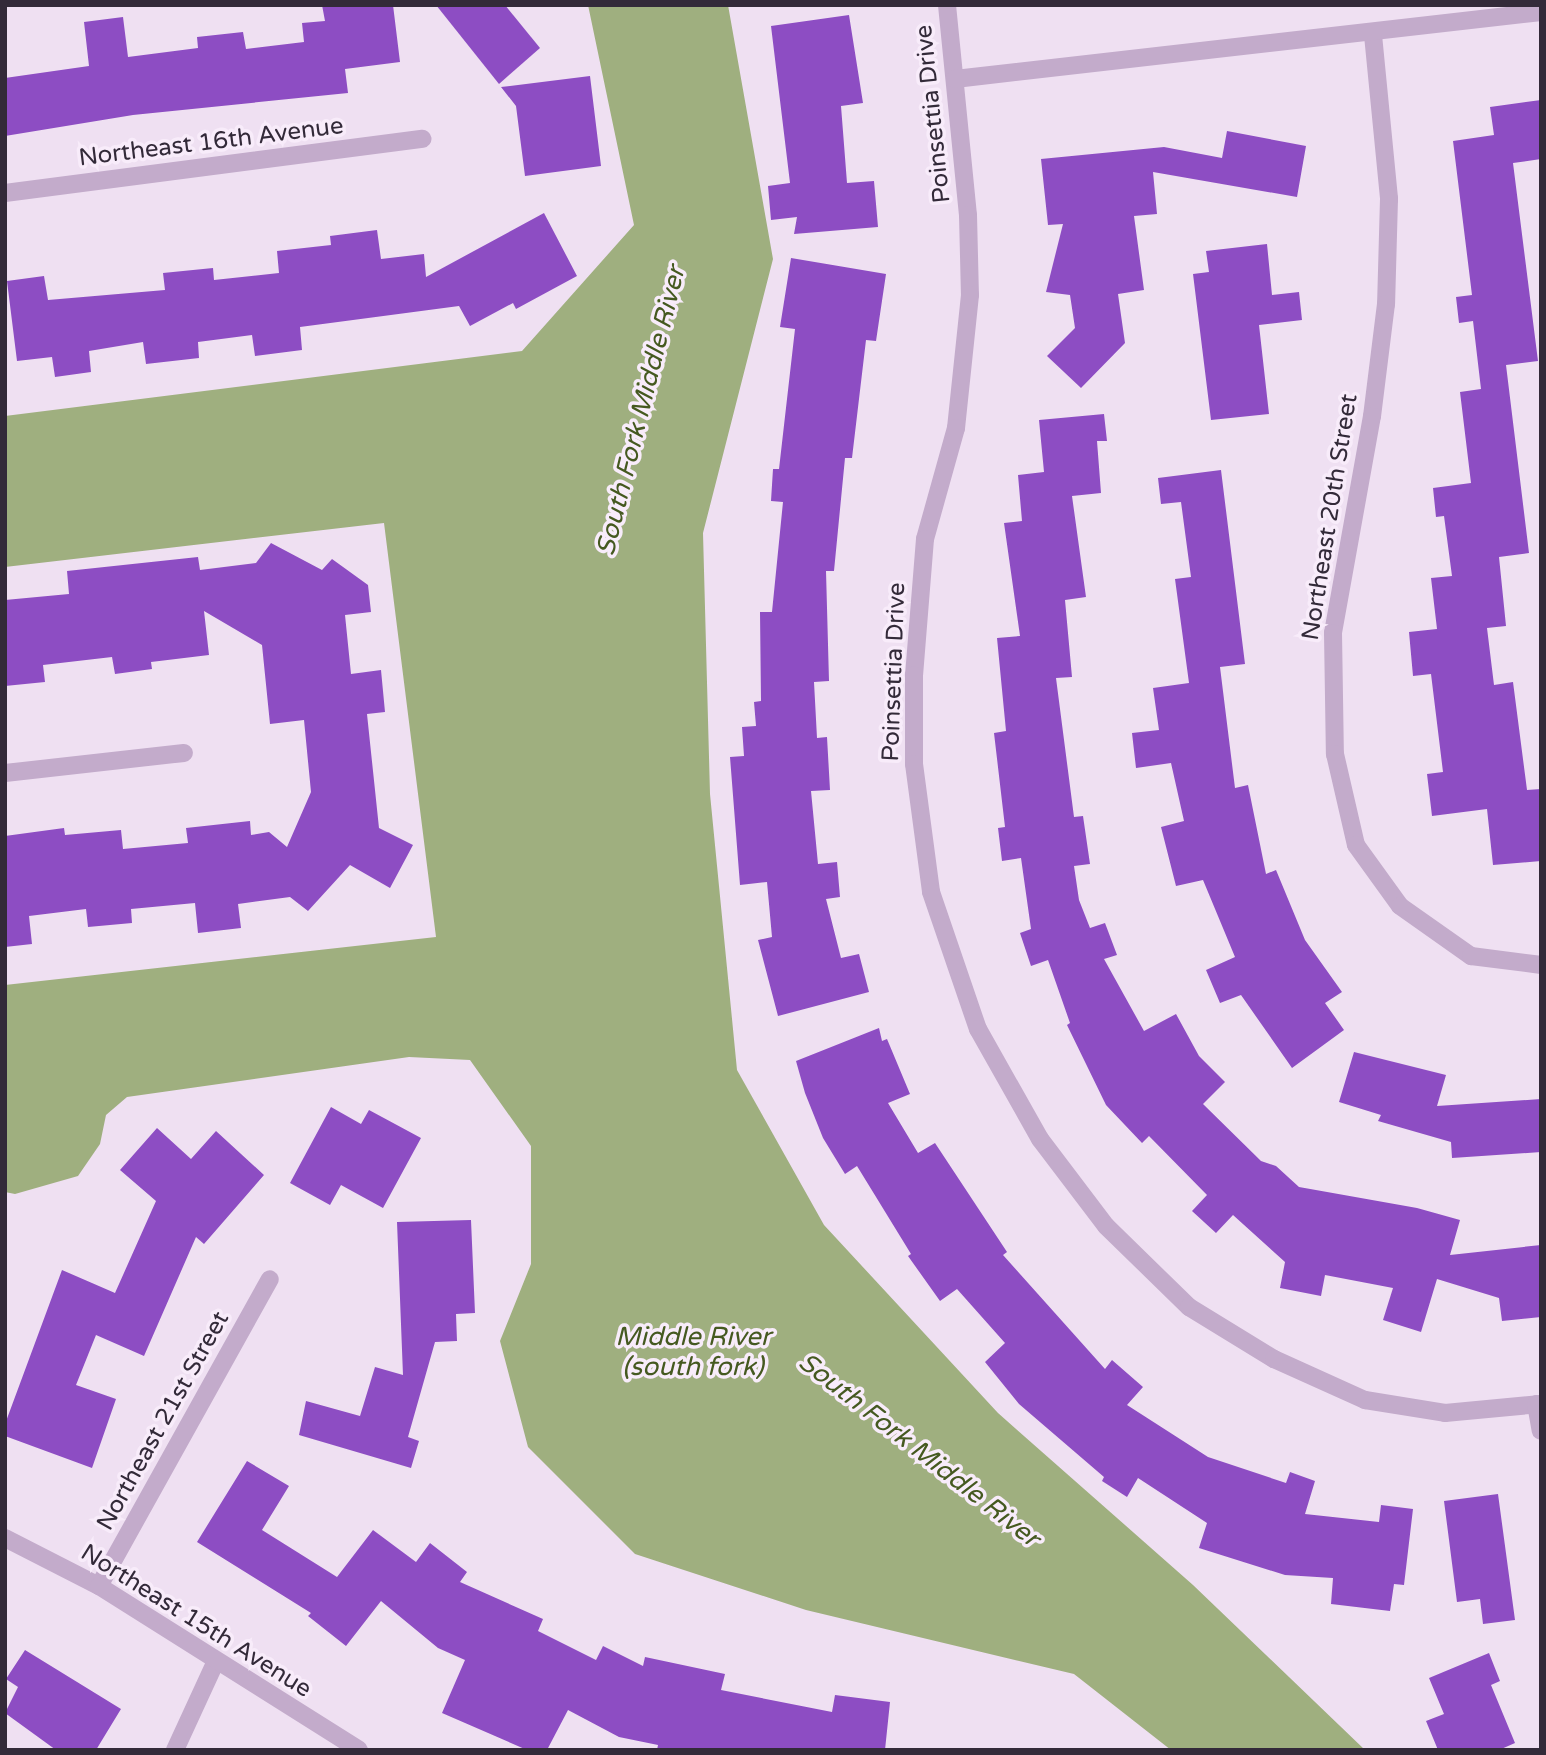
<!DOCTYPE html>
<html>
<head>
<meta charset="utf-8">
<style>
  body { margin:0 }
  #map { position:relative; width:1546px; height:1755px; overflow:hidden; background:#efe0f2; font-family:"Varela Round",sans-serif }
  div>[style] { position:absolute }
  .water>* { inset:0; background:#9faf7f }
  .building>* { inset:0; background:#8d4dc3 }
  .minor>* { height:18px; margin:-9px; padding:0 9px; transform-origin:9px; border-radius:9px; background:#c3abcb }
  .tertiary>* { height:18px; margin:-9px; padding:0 9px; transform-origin:9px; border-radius:9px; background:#c3abcb }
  span { translate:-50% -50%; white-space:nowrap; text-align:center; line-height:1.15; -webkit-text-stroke:7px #f8ecfa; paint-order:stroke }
  .street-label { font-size:24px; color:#332a39 }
  .water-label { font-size:26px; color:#455920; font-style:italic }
  .frame { position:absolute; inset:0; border:7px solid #332a39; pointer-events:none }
</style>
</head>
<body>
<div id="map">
  <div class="water">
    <div style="clip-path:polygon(588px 5px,728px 5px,773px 259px,703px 533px,710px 794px,737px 1070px,824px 1225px,998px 1413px,1193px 1585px,1365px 1750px,1171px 1750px,1074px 1674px,806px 1610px,635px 1554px,528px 1447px,500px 1341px,531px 1264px,531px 1146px,470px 1060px,409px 1057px,127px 1097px,106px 1115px,100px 1144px,78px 1176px,15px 1194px,5px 1192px,5px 985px,436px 937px,384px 523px,5px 567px,5px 416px,522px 351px,634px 225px)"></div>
  </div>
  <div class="building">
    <div style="clip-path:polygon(322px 5px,393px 5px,400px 62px,345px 69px,348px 93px,133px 115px,5px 136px,5px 78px,89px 66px,84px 22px,123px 17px,128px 57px,198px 48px,197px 37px,243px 32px,246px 49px,304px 42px,302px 23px,325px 21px)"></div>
    <div style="clip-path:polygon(436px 5px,505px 5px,540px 48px,499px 84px)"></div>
    <div style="clip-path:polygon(849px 15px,863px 103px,841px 106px,847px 183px,874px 181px,878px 227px,794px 234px,797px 217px,771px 220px,768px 186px,790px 183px,771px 26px)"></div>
    <div style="clip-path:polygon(590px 76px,601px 166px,525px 176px,516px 106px,501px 87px)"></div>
    <div style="clip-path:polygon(1541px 100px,1541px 159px,1513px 163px,1538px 361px,1506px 365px,1529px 553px,1499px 557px,1506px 626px,1487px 628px,1494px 685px,1513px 682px,1527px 790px,1541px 789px,1541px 861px,1493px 865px,1487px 809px,1432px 816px,1427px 774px,1443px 772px,1431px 674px,1413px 676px,1409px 632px,1437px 629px,1431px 578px,1452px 576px,1444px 516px,1436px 517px,1433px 488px,1471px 483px,1460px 392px,1481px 389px,1473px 321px,1459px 323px,1456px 297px,1472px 295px,1453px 141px,1494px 135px,1490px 107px)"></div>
    <div style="clip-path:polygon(1227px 131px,1306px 146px,1297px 197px,1153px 172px,1157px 214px,1134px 216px,1144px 290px,1118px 294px,1125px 343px,1081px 388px,1047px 356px,1075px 328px,1070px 295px,1046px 292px,1063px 224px,1048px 225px,1041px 159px,1164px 147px,1222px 158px)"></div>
    <div style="clip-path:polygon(544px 213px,577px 276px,516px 309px,513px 303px,470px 326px,459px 306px,300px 327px,302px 350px,255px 356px,252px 335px,198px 342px,199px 358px,146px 364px,143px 342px,89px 351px,91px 372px,55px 377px,52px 357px,17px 361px,7px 281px,44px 276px,48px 300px,165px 290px,163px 273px,213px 268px,214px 280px,279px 273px,277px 251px,331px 245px,330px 236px,377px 230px,381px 259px,424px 254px,426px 277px)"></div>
    <div style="clip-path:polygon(1267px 244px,1272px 295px,1299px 292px,1302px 320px,1259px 325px,1269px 414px,1211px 420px,1193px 274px,1209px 272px,1206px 251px)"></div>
    <div style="clip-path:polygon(791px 258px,886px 274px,876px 341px,866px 340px,852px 458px,845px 458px,834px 571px,826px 571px,829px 681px,814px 682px,817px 738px,827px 737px,830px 790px,811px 791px,818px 864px,837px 862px,840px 897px,826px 899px,841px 958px,859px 954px,869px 992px,778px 1016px,758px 940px,772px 937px,767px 882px,740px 885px,730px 757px,744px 756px,742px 727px,756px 726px,754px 702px,761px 701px,760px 612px,772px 612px,783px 502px,771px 501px,773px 469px,779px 469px,795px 329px,780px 327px)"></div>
    <div style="clip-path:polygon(1104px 414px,1107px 441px,1097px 441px,1101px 493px,1072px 496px,1086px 597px,1065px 600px,1072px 677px,1056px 678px,1074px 817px,1083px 816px,1090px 864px,1074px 866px,1079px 900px,1090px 928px,1105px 923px,1117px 955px,1104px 959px,1144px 1031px,1176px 1014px,1199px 1056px,1225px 1082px,1203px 1104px,1261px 1161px,1276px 1166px,1299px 1187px,1417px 1208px,1460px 1220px,1450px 1255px,1541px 1245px,1541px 1317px,1502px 1321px,1499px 1298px,1437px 1279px,1421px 1332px,1383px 1320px,1393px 1288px,1325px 1275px,1321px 1296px,1280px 1288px,1285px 1262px,1233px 1215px,1216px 1233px,1192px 1211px,1207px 1195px,1149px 1136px,1142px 1143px,1106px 1105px,1067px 1025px,1070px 1023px,1048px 960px,1031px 966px,1020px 933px,1031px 929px,1021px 858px,1002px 861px,998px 828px,1005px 827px,994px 733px,1006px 731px,997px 638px,1020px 636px,1004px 523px,1022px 521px,1018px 475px,1044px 472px,1039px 420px)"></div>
    <div style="clip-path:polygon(1221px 470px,1245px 664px,1220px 667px,1235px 788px,1248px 785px,1266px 874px,1276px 870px,1305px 940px,1342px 992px,1325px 1003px,1344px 1030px,1292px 1068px,1241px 995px,1220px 1003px,1206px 970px,1235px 957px,1203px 880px,1176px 886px,1161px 827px,1184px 821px,1171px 763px,1136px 768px,1132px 733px,1159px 730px,1153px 688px,1189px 683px,1175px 579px,1191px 577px,1181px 502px,1161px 504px,1158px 478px)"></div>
    <div style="clip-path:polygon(271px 543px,322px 570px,332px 559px,368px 585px,371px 612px,345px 615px,351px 674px,381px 670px,385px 712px,367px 714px,379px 828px,413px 845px,390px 888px,350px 865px,308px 911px,290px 897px,238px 904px,241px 928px,198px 933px,195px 903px,131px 909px,132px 923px,88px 927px,86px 909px,29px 916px,32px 944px,5px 947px,5px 836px,64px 828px,65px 835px,121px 830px,123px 849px,188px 843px,186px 828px,250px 821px,251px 835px,269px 832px,287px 847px,311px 792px,304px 720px,270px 724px,262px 645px,204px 611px,209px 655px,151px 662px,152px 669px,115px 674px,112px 657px,43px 665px,45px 682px,5px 686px,5px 600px,69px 594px,67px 571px,198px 557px,200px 570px,256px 563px)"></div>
    <div style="clip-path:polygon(879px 1028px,882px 1041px,887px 1039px,910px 1094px,888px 1103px,918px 1153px,935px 1143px,1007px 1252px,1003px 1255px,1105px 1369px,1112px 1360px,1143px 1387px,1127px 1405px,1208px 1457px,1286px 1483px,1290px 1472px,1315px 1481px,1305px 1514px,1379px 1522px,1381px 1505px,1413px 1509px,1404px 1585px,1394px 1584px,1390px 1611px,1331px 1604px,1333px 1578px,1285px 1575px,1199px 1548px,1207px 1523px,1138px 1478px,1127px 1497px,1102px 1481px,1104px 1477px,1019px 1404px,985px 1362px,1005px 1343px,957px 1289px,940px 1301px,908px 1256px,911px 1254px,857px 1166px,845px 1174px,823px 1138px,805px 1093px,796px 1061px)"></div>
    <div style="clip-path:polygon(1354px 1052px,1446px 1075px,1437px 1106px,1541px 1099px,1541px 1152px,1452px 1158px,1451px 1142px,1378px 1121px,1381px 1115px,1339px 1102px)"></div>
    <div style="clip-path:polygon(331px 1107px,361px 1124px,369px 1110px,421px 1138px,383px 1208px,341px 1185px,330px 1205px,290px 1183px)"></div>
    <div style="clip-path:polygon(157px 1128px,191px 1159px,216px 1131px,264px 1175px,204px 1244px,196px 1237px,144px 1356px,96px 1335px,76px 1385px,116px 1399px,92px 1468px,5px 1436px,5px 1424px,62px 1270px,115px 1293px,156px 1201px,120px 1170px)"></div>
    <div style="clip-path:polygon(471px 1220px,475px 1313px,456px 1314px,457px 1341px,435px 1342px,408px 1437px,419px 1441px,411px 1468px,299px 1435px,306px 1401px,360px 1416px,375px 1367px,403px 1375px,397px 1222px)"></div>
    <div style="clip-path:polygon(247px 1461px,289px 1486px,262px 1530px,337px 1577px,373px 1530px,416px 1562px,430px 1543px,467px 1572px,460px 1582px,543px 1619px,538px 1631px,596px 1660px,603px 1646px,643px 1666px,645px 1657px,725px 1674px,721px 1690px,832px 1712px,835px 1695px,890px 1702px,885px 1750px,657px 1750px,658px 1745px,619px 1737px,568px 1710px,547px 1750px,527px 1750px,442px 1713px,465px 1660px,438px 1648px,381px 1601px,346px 1646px,308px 1616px,311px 1613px,197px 1542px)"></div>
    <div style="clip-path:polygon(1498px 1494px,1515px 1620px,1483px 1624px,1480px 1599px,1457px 1602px,1444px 1501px)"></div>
    <div style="clip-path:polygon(25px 1650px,121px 1709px,96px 1750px,56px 1750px,5px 1713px,18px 1687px,6px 1679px)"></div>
    <div style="clip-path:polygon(1489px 1653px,1500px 1681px,1491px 1685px,1515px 1743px,1499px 1750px,1438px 1750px,1426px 1721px,1444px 1714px,1429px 1678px)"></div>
  </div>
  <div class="minor">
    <div style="left:947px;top:5px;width:211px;rotate:84.3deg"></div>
    <div style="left:968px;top:215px;width:80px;rotate:88.6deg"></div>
    <div style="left:970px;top:295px;width:134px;rotate:96deg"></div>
    <div style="left:956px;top:428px;width:115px;rotate:105.6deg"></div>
    <div style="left:925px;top:539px;width:136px;rotate:94.6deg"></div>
    <div style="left:914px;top:675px;width:89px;rotate:90deg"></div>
    <div style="left:914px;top:764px;width:129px;rotate:82.4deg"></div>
    <div style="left:931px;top:892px;width:145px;rotate:71.1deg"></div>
    <div style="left:978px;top:1029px;width:126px;rotate:60.6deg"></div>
    <div style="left:1040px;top:1139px;width:109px;rotate:52.8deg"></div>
    <div style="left:1106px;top:1226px;width:116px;rotate:44.3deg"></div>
    <div style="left:1189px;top:1307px;width:100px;rotate:31.5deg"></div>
    <div style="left:1274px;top:1359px;width:100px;rotate:24.3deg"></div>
    <div style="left:1365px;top:1400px;width:81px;rotate:9.2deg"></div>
    <div style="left:1445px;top:1413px;width:96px;rotate:-5.4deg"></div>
    <div style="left:1373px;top:35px;width:165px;rotate:84.4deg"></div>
    <div style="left:1389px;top:199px;width:105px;rotate:91.6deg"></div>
    <div style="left:1386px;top:304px;width:113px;rotate:97.1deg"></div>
    <div style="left:1372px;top:416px;width:220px;rotate:100.2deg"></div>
    <div style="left:1333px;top:633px;width:121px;rotate:89.1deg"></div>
    <div style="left:1335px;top:754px;width:93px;rotate:77deg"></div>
    <div style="left:1356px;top:845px;width:75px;rotate:54.2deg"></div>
    <div style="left:1400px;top:906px;width:87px;rotate:35.2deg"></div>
    <div style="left:1471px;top:956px;width:71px;rotate:7.3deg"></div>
    <div style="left:955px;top:79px;width:590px;rotate:-6.52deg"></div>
    <div style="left:5px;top:193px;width:421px;rotate:-7.4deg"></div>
    <div style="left:5px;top:773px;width:180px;rotate:-6.4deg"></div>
    <div style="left:1536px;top:1404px;width:27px;rotate:80deg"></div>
    <div style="left:99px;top:1586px;width:351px;rotate:-60.9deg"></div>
    <div style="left:175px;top:1750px;width:98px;rotate:-65.3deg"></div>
  </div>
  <div class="tertiary">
    <div style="left:5px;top:1538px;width:106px;rotate:27.1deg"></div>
    <div style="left:99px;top:1586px;width:307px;rotate:32.2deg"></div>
  </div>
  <div class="street-label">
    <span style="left:933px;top:114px;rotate:-96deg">Poinsettia Drive</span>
    <span style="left:211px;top:142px;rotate:-7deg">Northeast 16th Avenue</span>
    <span style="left:1330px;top:517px;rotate:-81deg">Northeast 20th Street</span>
    <span style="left:894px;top:672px;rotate:-88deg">Poinsettia Drive</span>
    <span style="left:163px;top:1421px;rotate:-61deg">Northeast 21st Street</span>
    <span style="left:196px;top:1621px;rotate:32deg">Northeast 15th Avenue</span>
  </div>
  <div class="water-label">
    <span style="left:641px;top:411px;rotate:-76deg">South Fork Middle River</span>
    <span style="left:693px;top:1352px">Middle River<br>(south fork)</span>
    <span style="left:919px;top:1450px;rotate:38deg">South Fork Middle River</span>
  </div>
  <div class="frame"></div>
</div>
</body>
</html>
